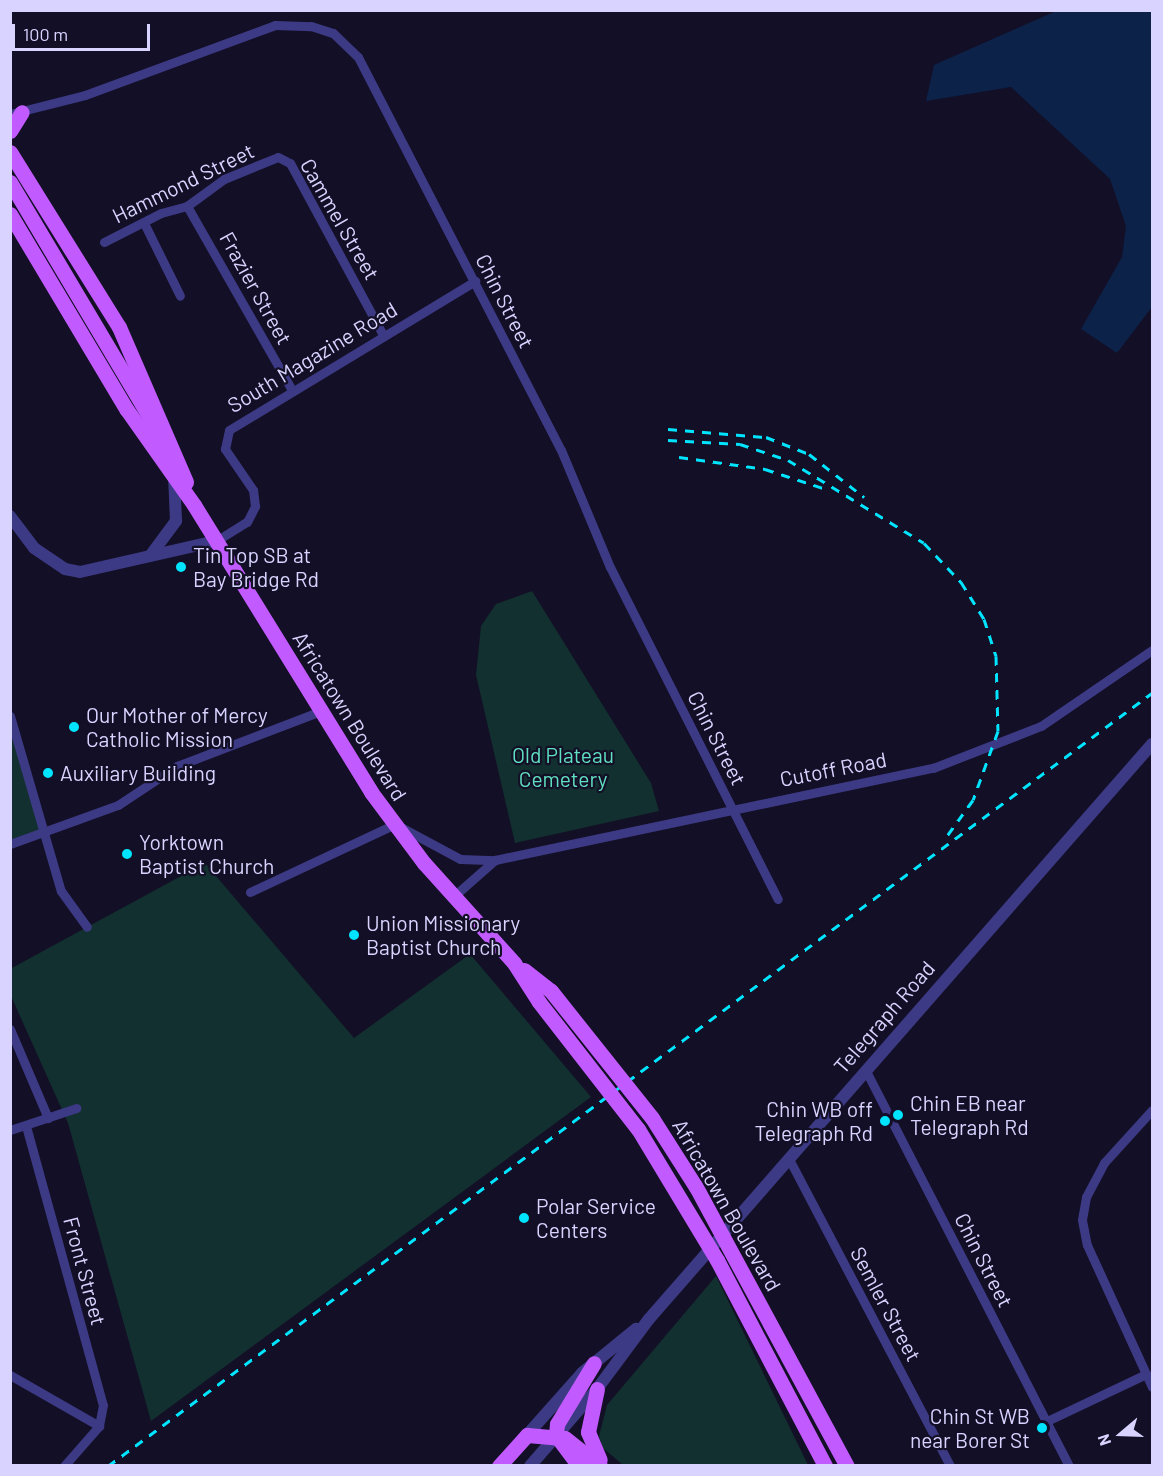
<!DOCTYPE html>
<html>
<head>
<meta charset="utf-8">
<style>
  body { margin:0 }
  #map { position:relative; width:1163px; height:1476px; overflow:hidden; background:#130f26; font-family:Barlow,sans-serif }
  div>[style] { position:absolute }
  .green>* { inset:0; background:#12302f }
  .water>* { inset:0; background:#0c2248 }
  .minor>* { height:9px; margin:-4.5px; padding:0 4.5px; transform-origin:4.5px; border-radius:4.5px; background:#3d3a85 }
  .tertiary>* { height:12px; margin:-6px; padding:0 6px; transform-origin:6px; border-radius:6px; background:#3d3a85 }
  .primary>* { height:15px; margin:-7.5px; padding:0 7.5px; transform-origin:7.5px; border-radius:7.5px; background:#c25bff }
  .rail>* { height:3px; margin-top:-1.5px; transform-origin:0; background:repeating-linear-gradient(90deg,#00e5ff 0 9px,transparent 0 17px) }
  .primary-bridge>* { height:15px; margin:-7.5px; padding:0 7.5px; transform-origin:7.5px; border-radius:7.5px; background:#c25bff }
  .dots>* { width:16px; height:16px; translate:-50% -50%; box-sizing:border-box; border:3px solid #130f26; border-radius:50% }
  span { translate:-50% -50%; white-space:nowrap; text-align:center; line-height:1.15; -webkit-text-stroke:4.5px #130f26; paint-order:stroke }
  .street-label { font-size:21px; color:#d9d4ff }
  .poi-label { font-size:21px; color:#d9d4ff }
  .left { translate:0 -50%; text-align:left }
  .right { translate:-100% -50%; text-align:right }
  .park-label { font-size:21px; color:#5fe0c0 }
  .frame { position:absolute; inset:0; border:12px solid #d9d4ff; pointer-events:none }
  .north { position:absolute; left:1091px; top:1404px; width:60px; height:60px; -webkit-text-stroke:4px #130f26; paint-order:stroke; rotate:251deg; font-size:16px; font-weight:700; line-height:24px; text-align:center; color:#d9d4ff }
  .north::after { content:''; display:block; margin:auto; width:21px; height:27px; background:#d9d4ff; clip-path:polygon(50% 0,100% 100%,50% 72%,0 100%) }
  .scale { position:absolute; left:12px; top:24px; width:138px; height:27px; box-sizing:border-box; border:3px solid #d9d4ff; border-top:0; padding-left:8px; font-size:18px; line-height:21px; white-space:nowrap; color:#d9d4ff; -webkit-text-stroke:4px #130f26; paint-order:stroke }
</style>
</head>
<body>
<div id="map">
  <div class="green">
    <div style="clip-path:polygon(532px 591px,651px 783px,659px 811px,515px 843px,476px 675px,481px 626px,496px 604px)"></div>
    <div style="clip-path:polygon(10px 716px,43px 831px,10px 844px)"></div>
    <div style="clip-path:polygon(205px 863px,354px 1038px,470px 954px,591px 1097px,151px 1421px,68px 1123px,11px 996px,10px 969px)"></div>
    <div style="clip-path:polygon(716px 1276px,808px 1465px,623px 1465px,603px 1448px,599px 1436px,607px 1405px)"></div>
  </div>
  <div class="water">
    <div style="clip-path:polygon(1056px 11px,1152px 11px,1152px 307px,1117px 353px,1081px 329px,1122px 257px,1126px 226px,1110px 179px,1011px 87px,926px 101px,934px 65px)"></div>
  </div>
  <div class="minor">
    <div style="left:10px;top:114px;width:77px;rotate:-14.2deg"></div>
    <div style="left:85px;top:95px;width:202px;rotate:-20.2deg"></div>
    <div style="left:275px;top:25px;width:36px;rotate:2deg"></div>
    <div style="left:311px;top:26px;width:23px;rotate:18deg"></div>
    <div style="left:333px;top:33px;width:35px;rotate:44deg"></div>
    <div style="left:358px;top:57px;width:442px;rotate:62.7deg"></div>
    <div style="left:561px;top:450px;width:127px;rotate:67.3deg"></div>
    <div style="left:610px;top:567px;width:372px;rotate:63.2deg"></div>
    <div style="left:187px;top:206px;width:210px;rotate:60.3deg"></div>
    <div style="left:144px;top:223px;width:81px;rotate:63.7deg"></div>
    <div style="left:104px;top:242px;width:64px;rotate:-27deg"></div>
    <div style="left:161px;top:213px;width:27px;rotate:-15deg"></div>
    <div style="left:187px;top:206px;width:46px;rotate:-36.1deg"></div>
    <div style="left:224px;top:179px;width:58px;rotate:-22.2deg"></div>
    <div style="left:278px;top:157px;width:13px;rotate:27deg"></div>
    <div style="left:290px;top:163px;width:196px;rotate:61.6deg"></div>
    <div style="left:216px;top:541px;width:36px;rotate:-32deg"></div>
    <div style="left:247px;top:522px;width:18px;rotate:-63deg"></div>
    <div style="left:255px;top:506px;width:16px;rotate:-97deg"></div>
    <div style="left:253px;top:490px;width:50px;rotate:-124.3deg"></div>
    <div style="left:225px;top:449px;width:19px;rotate:-78deg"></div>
    <div style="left:229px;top:430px;width:288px;rotate:-31.2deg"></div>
    <div style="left:10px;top:716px;width:182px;rotate:73.8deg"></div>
    <div style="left:61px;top:891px;width:44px;rotate:54.2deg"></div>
    <div style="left:10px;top:844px;width:115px;rotate:-19.9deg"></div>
    <div style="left:118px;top:805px;width:71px;rotate:-33.5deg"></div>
    <div style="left:177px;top:766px;width:154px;rotate:-20.9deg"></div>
    <div style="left:250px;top:892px;width:160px;rotate:-25.1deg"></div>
    <div style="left:395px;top:824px;width:74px;rotate:28.3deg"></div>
    <div style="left:460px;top:859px;width:35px;rotate:2deg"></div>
    <div style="left:495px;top:860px;width:448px;rotate:-11.9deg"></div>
    <div style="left:933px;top:768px;width:116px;rotate:-21.3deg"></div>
    <div style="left:1041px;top:726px;width:135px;rotate:-34.4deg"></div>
    <div style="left:454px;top:896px;width:55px;rotate:-41.3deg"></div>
    <div style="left:10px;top:1029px;width:97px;rotate:66.9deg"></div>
    <div style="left:866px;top:1071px;width:444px;rotate:62.8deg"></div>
    <div style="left:1152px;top:1110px;width:72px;rotate:132.2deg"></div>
    <div style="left:1104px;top:1163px;width:38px;rotate:118deg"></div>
    <div style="left:1086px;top:1197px;width:23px;rotate:100deg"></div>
    <div style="left:1082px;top:1220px;width:25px;rotate:79deg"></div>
    <div style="left:1087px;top:1245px;width:156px;rotate:65.4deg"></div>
    <div style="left:26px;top:1126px;width:289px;rotate:74.6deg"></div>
    <div style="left:103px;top:1405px;width:21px;rotate:101deg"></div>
    <div style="left:99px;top:1426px;width:53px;rotate:131.2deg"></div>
    <div style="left:10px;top:1130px;width:70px;rotate:-18.4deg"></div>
    <div style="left:789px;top:1159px;width:347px;rotate:62.3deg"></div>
    <div style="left:10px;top:1375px;width:103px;rotate:29.8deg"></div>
    <div style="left:1047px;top:1421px;width:110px;rotate:-25.4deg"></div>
  </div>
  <div class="tertiary">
    <div style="left:10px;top:516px;width:40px;rotate:53deg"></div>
    <div style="left:34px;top:548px;width:37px;rotate:34deg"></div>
    <div style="left:65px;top:569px;width:15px;rotate:11deg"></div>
    <div style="left:80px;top:572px;width:139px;rotate:-12.8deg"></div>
    <div style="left:150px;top:556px;width:44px;rotate:-53.4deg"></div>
    <div style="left:176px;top:521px;width:46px;rotate:-92.5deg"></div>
    <div style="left:527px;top:1435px;width:83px;rotate:-48.4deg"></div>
    <div style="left:582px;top:1373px;width:70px;rotate:-39.2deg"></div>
    <div style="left:530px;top:1466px;width:102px;rotate:-49deg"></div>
    <div style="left:597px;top:1389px;width:87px;rotate:-53.4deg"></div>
    <div style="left:649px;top:1319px;width:764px;rotate:-48.82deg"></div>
  </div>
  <div class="primary">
    <div style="left:10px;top:131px;width:22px;rotate:-58deg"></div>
    <div style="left:10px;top:152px;width:206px;rotate:58.1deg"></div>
    <div style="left:119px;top:327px;width:169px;rotate:66.6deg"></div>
    <div style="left:10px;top:182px;width:276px;rotate:59.3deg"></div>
    <div style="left:151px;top:419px;width:36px;rotate:67deg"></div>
    <div style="left:10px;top:214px;width:228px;rotate:59.2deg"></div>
    <div style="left:127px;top:410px;width:116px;rotate:54.8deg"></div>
    <div style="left:194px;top:505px;width:337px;rotate:58.3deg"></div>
    <div style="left:371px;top:792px;width:89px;rotate:53.3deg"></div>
    <div style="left:424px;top:863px;width:135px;rotate:48deg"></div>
    <div style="left:514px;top:963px;width:46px;rotate:57.3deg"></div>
    <div style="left:524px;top:970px;width:34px;rotate:38deg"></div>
    <div style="left:597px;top:1389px;width:44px;rotate:101.8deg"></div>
    <div style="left:588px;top:1432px;width:30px;rotate:67deg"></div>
    <div style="left:499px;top:1466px;width:42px;rotate:-47.9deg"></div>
    <div style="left:527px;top:1435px;width:38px;rotate:5deg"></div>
    <div style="left:565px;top:1438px;width:45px;rotate:38.7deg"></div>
    <div style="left:579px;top:1466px;width:39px;rotate:-127deg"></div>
    <div style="left:556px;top:1435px;width:11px;rotate:-85deg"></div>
    <div style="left:557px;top:1424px;width:71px;rotate:-58.8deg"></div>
  </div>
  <div class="rail">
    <div style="left:668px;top:429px;width:98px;rotate:4.7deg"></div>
    <div style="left:766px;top:437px;width:46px;rotate:21.6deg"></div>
    <div style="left:809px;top:454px;width:70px;rotate:38deg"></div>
    <div style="left:668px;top:440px;width:72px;rotate:3.2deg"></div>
    <div style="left:740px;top:444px;width:51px;rotate:18.4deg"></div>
    <div style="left:788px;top:460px;width:159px;rotate:31.4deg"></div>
    <div style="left:924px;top:543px;width:54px;rotate:46.5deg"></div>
    <div style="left:961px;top:582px;width:44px;rotate:58.1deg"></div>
    <div style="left:984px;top:619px;width:39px;rotate:72deg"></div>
    <div style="left:996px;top:656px;width:75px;rotate:88.5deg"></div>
    <div style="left:998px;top:731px;width:73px;rotate:109.9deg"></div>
    <div style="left:973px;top:800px;width:49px;rotate:125.9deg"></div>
    <div style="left:679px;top:457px;width:87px;rotate:7.9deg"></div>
    <div style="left:765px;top:469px;width:67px;rotate:18.2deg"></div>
    <div style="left:108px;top:1466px;width:1299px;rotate:-36.52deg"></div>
  </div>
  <div class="primary-bridge">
    <div style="left:551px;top:991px;width:162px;rotate:51.5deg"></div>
    <div style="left:652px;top:1118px;width:82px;rotate:57.5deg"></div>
    <div style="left:696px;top:1187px;width:317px;rotate:61.6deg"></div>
    <div style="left:539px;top:1002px;width:161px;rotate:52.1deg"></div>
    <div style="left:638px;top:1129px;width:153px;rotate:58.9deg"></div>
    <div style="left:717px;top:1260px;width:233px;rotate:62.3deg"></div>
  </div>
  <div class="dots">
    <div style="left:181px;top:567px;background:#00e5ff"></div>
    <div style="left:74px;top:727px;background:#00e5ff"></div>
    <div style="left:48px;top:773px;background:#00e5ff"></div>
    <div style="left:127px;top:854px;background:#00e5ff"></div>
    <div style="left:354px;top:935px;background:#00e5ff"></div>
    <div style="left:898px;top:1115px;background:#00e5ff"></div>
    <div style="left:885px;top:1121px;background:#00e5ff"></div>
    <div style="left:524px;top:1218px;background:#00e5ff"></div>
    <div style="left:1042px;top:1428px;background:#00e5ff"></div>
  </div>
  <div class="street-label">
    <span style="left:183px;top:183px;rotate:-26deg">Hammond Street</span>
    <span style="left:340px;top:219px;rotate:60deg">Cammel Street</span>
    <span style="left:256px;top:288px;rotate:61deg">Frazier Street</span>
    <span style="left:505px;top:301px;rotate:63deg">Chin Street</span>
    <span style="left:312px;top:357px;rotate:-31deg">South Magazine Road</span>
    <span style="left:350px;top:716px;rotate:58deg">Africatown Boulevard</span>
    <span style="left:717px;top:738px;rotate:63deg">Chin Street</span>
    <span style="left:833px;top:769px;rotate:-11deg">Cutoff Road</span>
    <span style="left:884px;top:1017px;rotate:-49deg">Telegraph Road</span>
    <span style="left:727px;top:1205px;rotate:60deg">Africatown Boulevard</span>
    <span style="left:984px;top:1260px;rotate:63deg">Chin Street</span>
    <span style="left:85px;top:1271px;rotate:75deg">Front Street</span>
    <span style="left:886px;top:1304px;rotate:62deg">Semler Street</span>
  </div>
  <div class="poi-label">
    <span class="left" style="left:193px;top:567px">Tin Top SB at<br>Bay Bridge Rd</span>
    <span class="left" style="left:86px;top:727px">Our Mother of Mercy<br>Catholic Mission</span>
    <span class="left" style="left:60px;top:773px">Auxiliary Building</span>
    <span class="left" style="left:139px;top:854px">Yorktown<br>Baptist Church</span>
    <span class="left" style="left:366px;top:935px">Union Missionary<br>Baptist Church</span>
    <span class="left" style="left:910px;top:1115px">Chin EB near<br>Telegraph Rd</span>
    <span class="right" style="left:873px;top:1121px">Chin WB off<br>Telegraph Rd</span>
    <span class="left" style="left:536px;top:1218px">Polar Service<br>Centers</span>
    <span class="right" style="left:1030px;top:1428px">Chin St WB<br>near Borer St</span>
  </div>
  <div class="park-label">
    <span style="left:563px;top:767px">Old Plateau<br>Cemetery</span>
  </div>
  <div class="frame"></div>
  <div class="north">N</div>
  <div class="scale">100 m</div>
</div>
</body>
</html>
